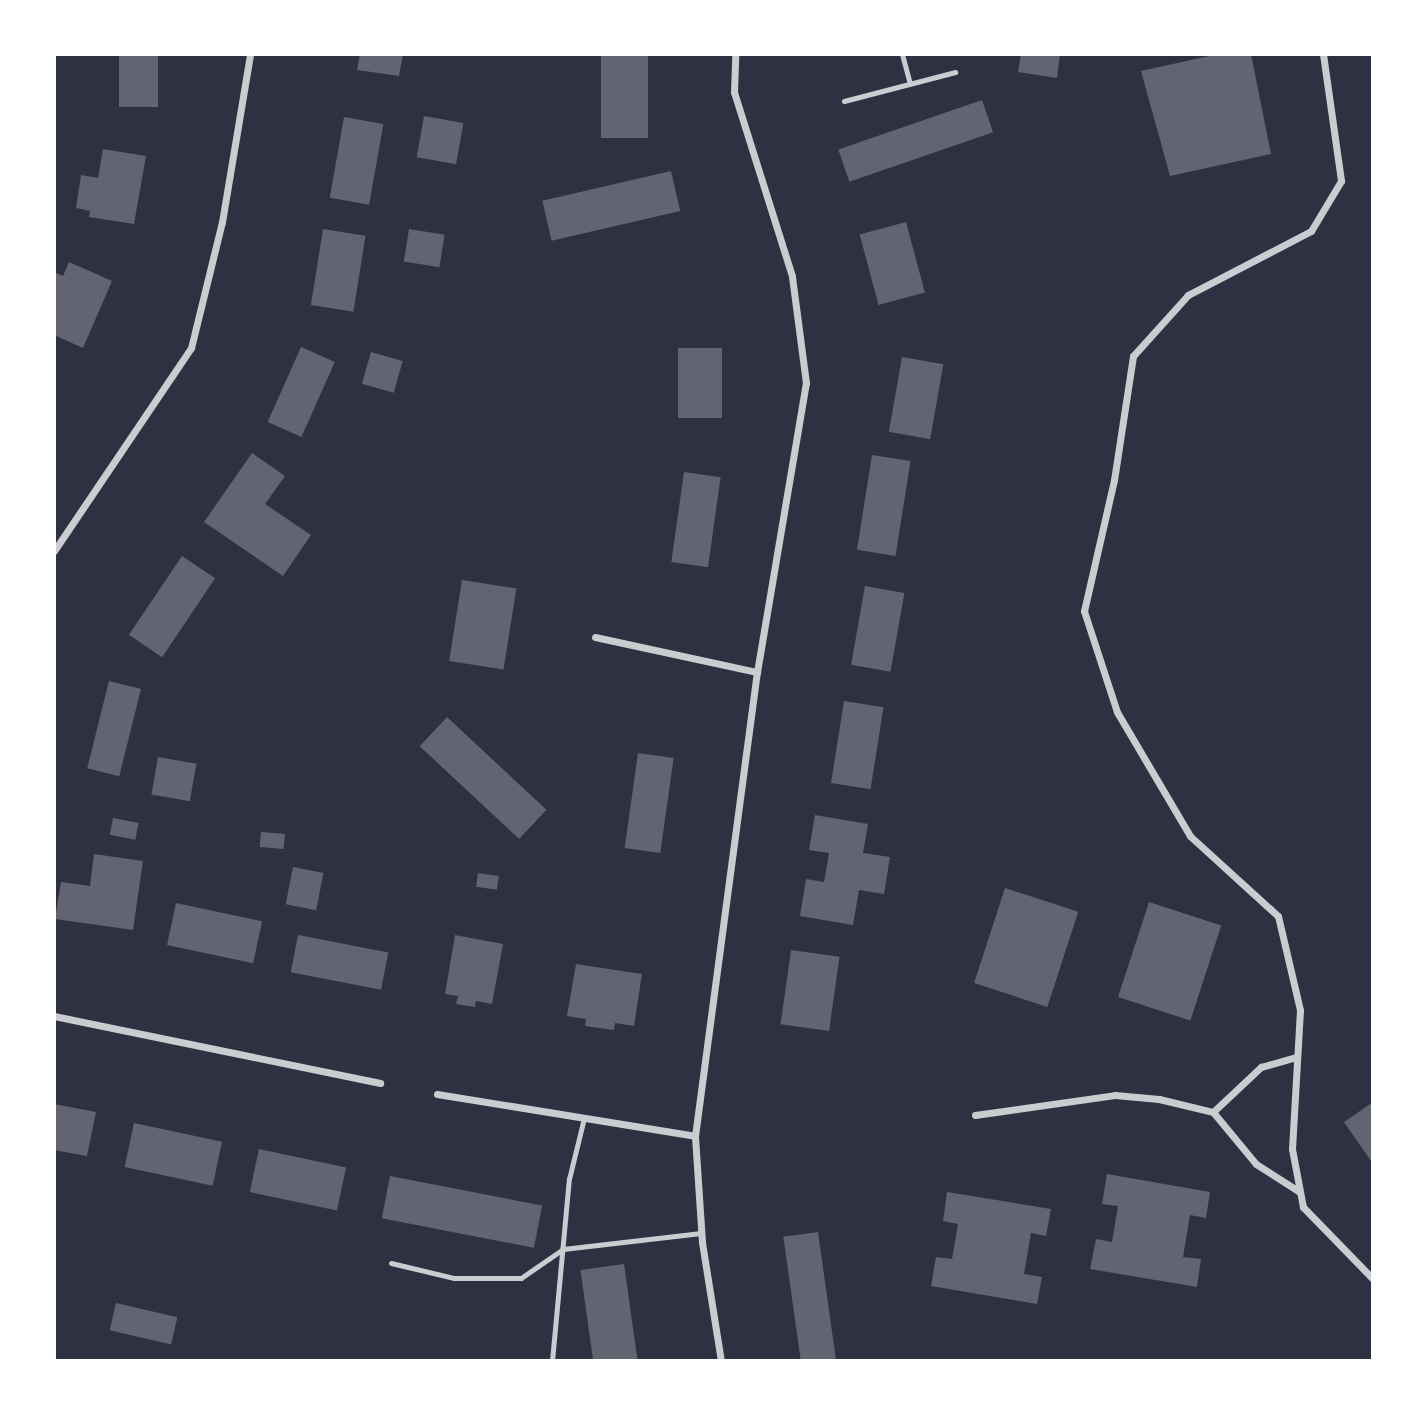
<!DOCTYPE html>
<html>
<head>
<meta charset="utf-8">
<style>
  body { margin:0 }
  #map { position:relative; width:1427px; height:1415px; overflow:hidden; background:#2d3142; font-family:"Space Grotesk",sans-serif }
  div>[style] { position:absolute }
  .building>* { inset:0; background:#626471; transform-origin:0 0 }
  .service>* { height:5px; margin:-2.5px; padding:0 2.5px; transform-origin:2.5px; border-radius:2.5px; background:#caccd0 }
  .minor>* { height:7px; margin:-3.5px; padding:0 3.5px; transform-origin:3.5px; border-radius:3.5px; background:#caccd0 }
  span { translate:-50% -50%; white-space:nowrap; text-align:center; line-height:1.15; -webkit-text-stroke:7px #fff; paint-order:stroke }
  .frame { position:absolute; inset:0; border:56px solid #fff; pointer-events:none }
</style>
</head>
<body>
<div id="map">
  <div class="building">
    <div style="left:119px;top:54px;width:39px;height:53px"></div>
    <div style="clip-path:polygon(360px 54px,403px 54px,399px 76px,357px 70px)"></div>
    <div style="left:601px;top:54px;width:47px;height:84px"></div>
    <div style="clip-path:polygon(1021px 54px,1060px 54px,1057px 78px,1018px 72px)"></div>
    <div style="clip-path:polygon(1218px 54px,1251px 54px,1271px 154px,1170px 176px,1141px 71px)"></div>
    <div style="left:982px;top:100px;width:34px;height:152px;rotate:71deg"></div>
    <div style="left:424px;top:116px;width:40px;height:42px;rotate:10deg"></div>
    <div style="left:344px;top:117px;width:40px;height:82px;rotate:10deg"></div>
    <div style="clip-path:polygon(103px 149px,146px 156px,134px 224px,89px 217px,90px 211px,76px 208px,81px 175px,98px 178px)"></div>
    <div style="left:671px;top:171px;width:41px;height:132px;rotate:77deg"></div>
    <div style="left:906px;top:222px;width:73px;height:48px;rotate:75deg"></div>
    <div style="left:323px;top:229px;width:43px;height:77px;rotate:9deg"></div>
    <div style="left:409px;top:229px;width:36px;height:33px;rotate:9deg"></div>
    <div style="clip-path:polygon(69px 262px,112px 281px,83px 348px,54px 335px,54px 272px,63px 276px)"></div>
    <div style="left:301px;top:347px;width:37px;height:82px;rotate:24deg"></div>
    <div style="left:678px;top:348px;width:44px;height:70px"></div>
    <div style="left:371px;top:352px;width:33px;height:33px;rotate:16deg"></div>
    <div style="left:902px;top:357px;width:42px;height:76px;rotate:10deg"></div>
    <div style="clip-path:polygon(252px 453px,285px 476px,265px 504px,311px 535px,283px 576px,204px 522px)"></div>
    <div style="left:872px;top:455px;width:39px;height:96px;rotate:9deg"></div>
    <div style="left:684px;top:472px;width:37px;height:91px;rotate:8deg"></div>
    <div style="left:182px;top:556px;width:40px;height:95px;rotate:34deg"></div>
    <div style="left:462px;top:580px;width:55px;height:82px;rotate:9deg"></div>
    <div style="left:865px;top:586px;width:40px;height:80px;rotate:10deg"></div>
    <div style="left:109px;top:681px;width:33px;height:90px;rotate:14deg"></div>
    <div style="left:844px;top:701px;width:40px;height:83px;rotate:9deg"></div>
    <div style="left:447px;top:717px;width:136px;height:40px;rotate:43deg"></div>
    <div style="left:638px;top:753px;width:36px;height:96px;rotate:8deg"></div>
    <div style="left:158px;top:757px;width:39px;height:38px;rotate:10deg"></div>
    <div style="clip-path:polygon(815px 815px,868px 824px,863px 853px,890px 857px,884px 894px,859px 890px,853px 925px,800px 916px,806px 879px,824px 882px,829px 853px,809px 850px)"></div>
    <div style="left:113px;top:818px;width:26px;height:17px;rotate:11deg"></div>
    <div style="left:261px;top:832px;width:24px;height:15px;rotate:5deg"></div>
    <div style="clip-path:polygon(94px 854px,143px 861px,133px 930px,55px 919px,61px 882px,90px 886px)"></div>
    <div style="left:293px;top:867px;width:31px;height:38px;rotate:11deg"></div>
    <div style="left:478px;top:873px;width:21px;height:14px;rotate:8deg"></div>
    <div style="left:1005px;top:888px;width:77px;height:100px;rotate:18deg"></div>
    <div style="left:1149px;top:902px;width:76px;height:100px;rotate:18deg"></div>
    <div style="left:176px;top:903px;width:88px;height:43px;rotate:12deg"></div>
    <div style="left:298px;top:935px;width:92px;height:38px;rotate:11deg"></div>
    <div style="clip-path:polygon(455px 935px,503px 944px,492px 1004px,476px 1001px,475px 1007px,456px 1004px,458px 996px,445px 994px)"></div>
    <div style="left:791px;top:950px;width:49px;height:75px;rotate:8deg"></div>
    <div style="clip-path:polygon(576px 964px,642px 974px,634px 1026px,615px 1023px,614px 1030px,585px 1026px,586px 1019px,567px 1016px)"></div>
    <div style="clip-path:polygon(1373px 1102px,1373px 1164px,1344px 1122px)"></div>
    <div style="clip-path:polygon(54px 1104px,96px 1112px,87px 1156px,54px 1150px)"></div>
    <div style="left:134px;top:1123px;width:90px;height:45px;rotate:12deg"></div>
    <div style="left:259px;top:1149px;width:89px;height:44px;rotate:12deg"></div>
    <div style="clip-path:polygon(1107px 1174px,1210px 1192px,1206px 1218px,1190px 1215px,1183px 1257px,1201px 1259px,1197px 1287px,1090px 1269px,1096px 1239px,1112px 1242px,1118px 1206px,1102px 1204px)"></div>
    <div style="left:390px;top:1176px;width:155px;height:43px;rotate:11deg"></div>
    <div style="clip-path:polygon(947px 1192px,1051px 1209px,1046px 1236px,1031px 1233px,1024px 1274px,1042px 1277px,1037px 1304px,931px 1286px,936px 1257px,952px 1259px,958px 1224px,943px 1221px)"></div>
    <div style="left:818px;top:1232px;width:130px;height:35px;rotate:82deg"></div>
    <div style="left:624px;top:1264px;width:98px;height:44px;rotate:82deg"></div>
    <div style="left:116px;top:1303px;width:63px;height:28px;rotate:13deg"></div>
  </div>
  <div class="service">
    <div style="left:902px;top:54px;width:28px;rotate:75deg"></div>
    <div style="left:844px;top:101px;width:115px;rotate:-14.6deg"></div>
    <div style="left:391px;top:1263px;width:65px;rotate:13.4deg"></div>
    <div style="left:454px;top:1278px;width:67px"></div>
    <div style="left:521px;top:1278px;width:51px;rotate:-34.6deg"></div>
    <div style="left:563px;top:1249px;width:139px;rotate:-6.6deg"></div>
    <div style="left:552px;top:1361px;width:183px;rotate:-84.7deg"></div>
    <div style="left:569px;top:1179px;width:63px;rotate:-76.2deg"></div>
  </div>
  <div class="minor">
    <div style="left:1323px;top:54px;width:128px;rotate:81.9deg"></div>
    <div style="left:1341px;top:181px;width:58px;rotate:121deg"></div>
    <div style="left:1311px;top:231px;width:139px;rotate:152.5deg"></div>
    <div style="left:1188px;top:295px;width:82px;rotate:132deg"></div>
    <div style="left:1133px;top:356px;width:125px;rotate:98.7deg"></div>
    <div style="left:1114px;top:480px;width:134px;rotate:102.9deg"></div>
    <div style="left:1084px;top:611px;width:106px;rotate:71.9deg"></div>
    <div style="left:1117px;top:712px;width:144px;rotate:59.5deg"></div>
    <div style="left:1190px;top:836px;width:119px;rotate:42.3deg"></div>
    <div style="left:1278px;top:916px;width:97px;rotate:76.8deg"></div>
    <div style="left:1300px;top:1010px;width:139px;rotate:93.3deg"></div>
    <div style="left:1292px;top:1149px;width:59px;rotate:79.3deg"></div>
    <div style="left:1303px;top:1207px;width:100px;rotate:45.8deg"></div>
    <div style="left:54px;top:551px;width:245px;rotate:-56deg"></div>
    <div style="left:191px;top:348px;width:130px;rotate:-76.2deg"></div>
    <div style="left:222px;top:222px;width:170px;rotate:-80.5deg"></div>
    <div style="left:595px;top:637px;width:166px;rotate:12.2deg"></div>
    <div style="left:54px;top:1016px;width:333px;rotate:11.6deg"></div>
    <div style="left:437px;top:1094px;width:261px;rotate:9.2deg"></div>
    <div style="left:1213px;top:1112px;width:66px;rotate:-43.2deg"></div>
    <div style="left:1261px;top:1067px;width:37px;rotate:-16deg"></div>
    <div style="left:975px;top:1115px;width:141px;rotate:-8.1deg"></div>
    <div style="left:1115px;top:1095px;width:44px;rotate:5.2deg"></div>
    <div style="left:1159px;top:1099px;width:56px;rotate:13.5deg"></div>
    <div style="left:1213px;top:1112px;width:67px;rotate:50.4deg"></div>
    <div style="left:1256px;top:1164px;width:52px;rotate:32.5deg"></div>
    <div style="left:721px;top:1361px;width:121px;rotate:-99.1deg"></div>
    <div style="left:702px;top:1242px;width:106px;rotate:-93.8deg"></div>
    <div style="left:695px;top:1136px;width:468px;rotate:-82.4deg"></div>
    <div style="left:757px;top:672px;width:293px;rotate:-80.4deg"></div>
    <div style="left:806px;top:383px;width:108px;rotate:-97.5deg"></div>
    <div style="left:792px;top:276px;width:193px;rotate:-107.5deg"></div>
    <div style="left:734px;top:92px;width:38px;rotate:-88deg"></div>
  </div>
  <div class="frame"></div>
</div>
</body>
</html>
